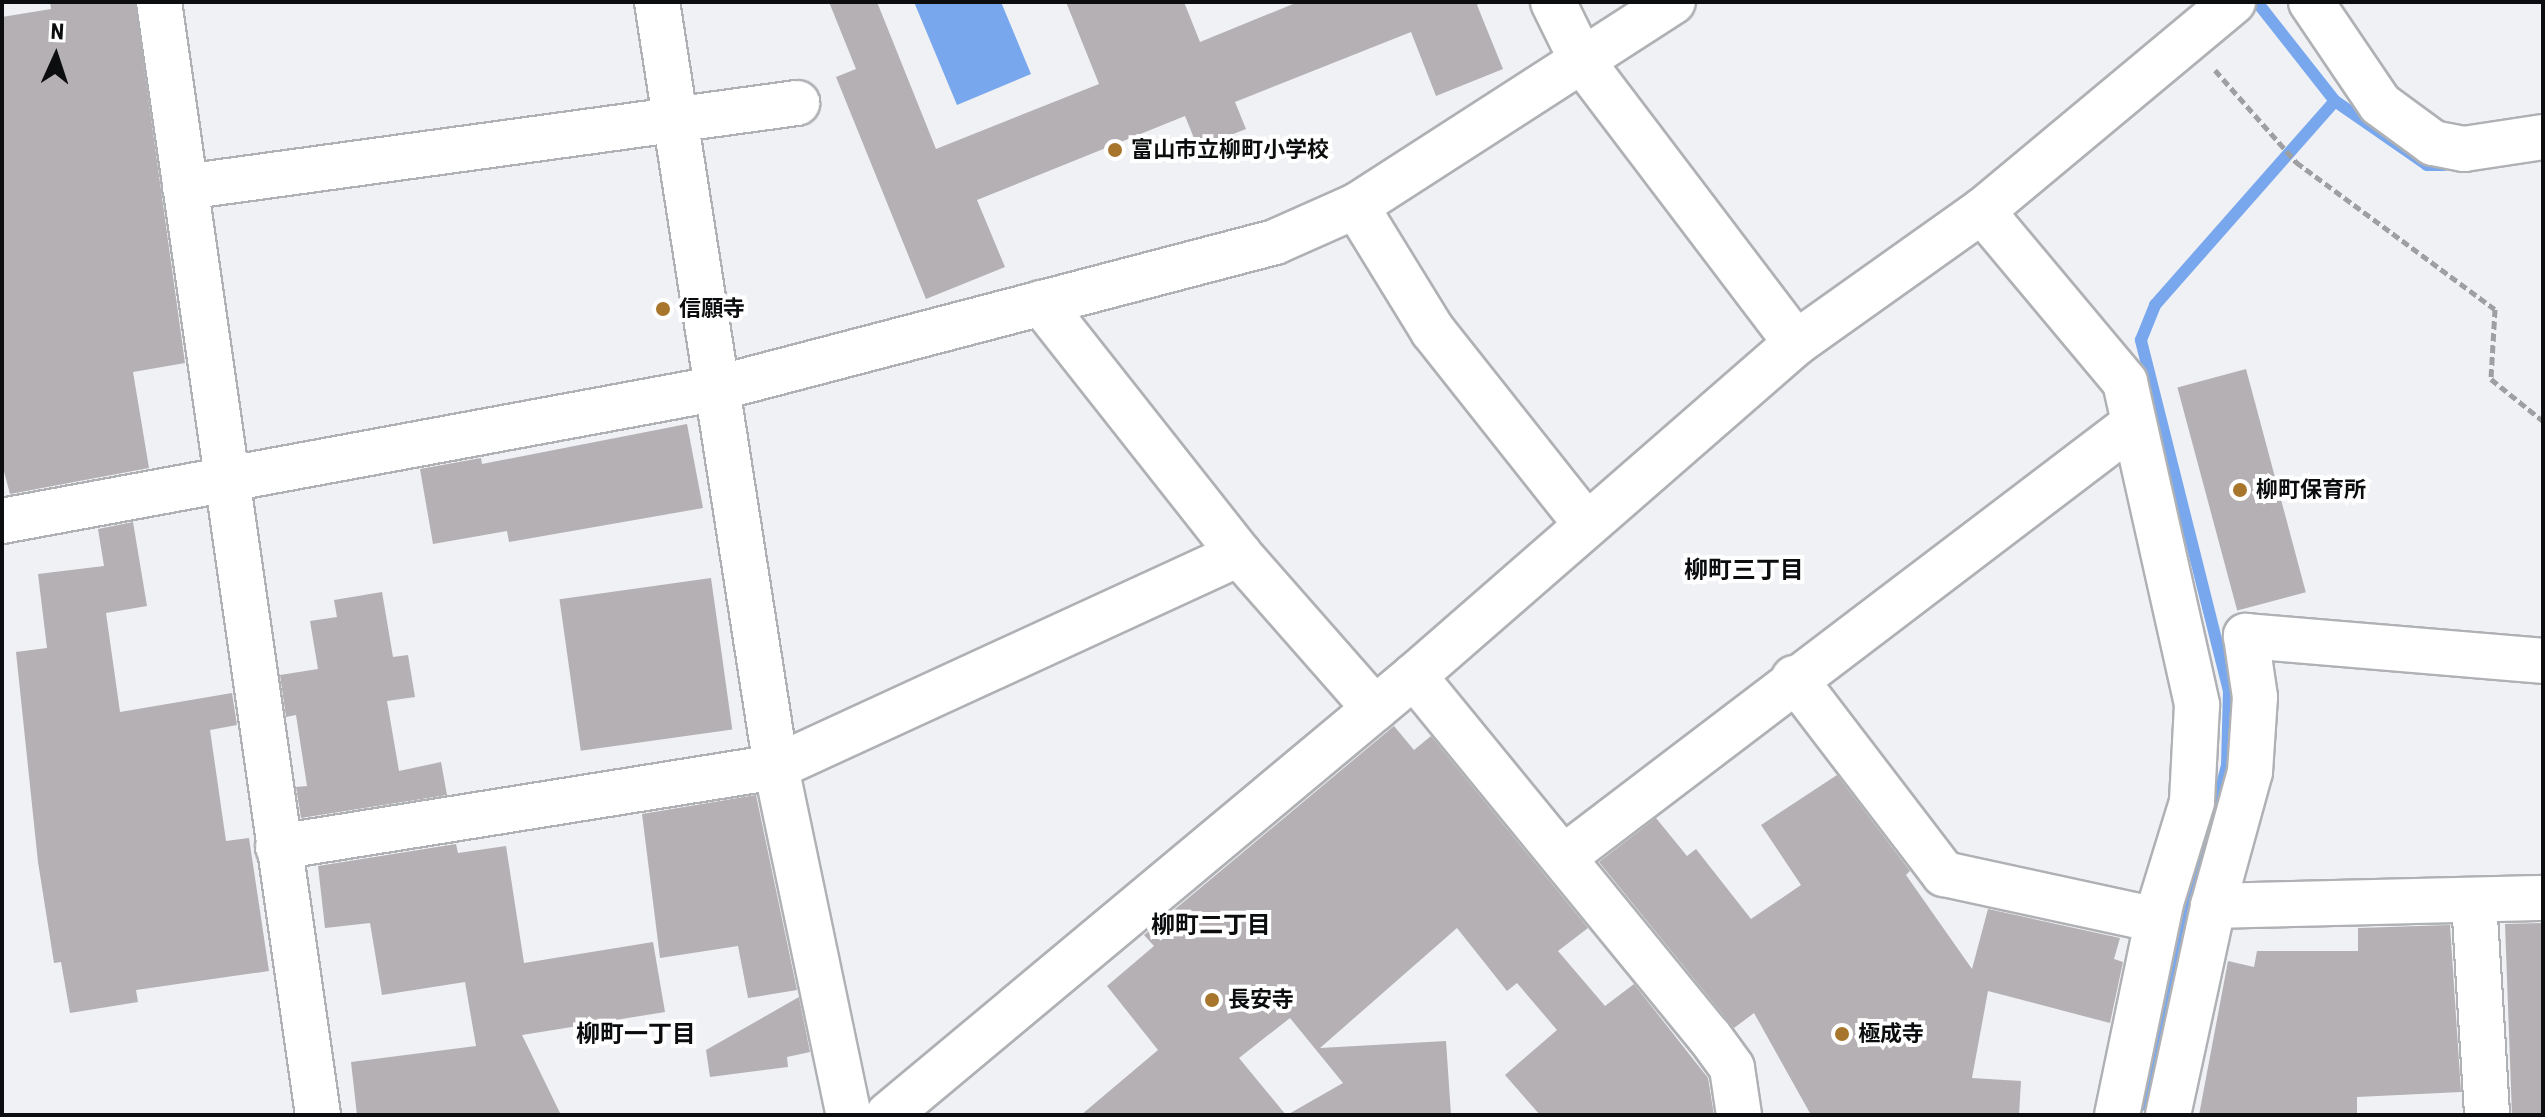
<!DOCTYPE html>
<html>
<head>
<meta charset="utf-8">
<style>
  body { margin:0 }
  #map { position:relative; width:2545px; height:1117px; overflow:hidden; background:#eff1f4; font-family:"Roboto Condensed","Noto Sans JP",sans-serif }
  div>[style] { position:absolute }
  .water>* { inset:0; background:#78a7ee }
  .stream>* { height:12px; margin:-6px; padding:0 6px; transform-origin:6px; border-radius:6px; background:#78a7ee }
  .building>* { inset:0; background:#b4b0b3; transform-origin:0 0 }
  .path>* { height:5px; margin-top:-2.5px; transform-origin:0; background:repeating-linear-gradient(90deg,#9d9fa1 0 8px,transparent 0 12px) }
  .roads { filter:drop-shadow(2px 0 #afb1b4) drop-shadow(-2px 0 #afb1b4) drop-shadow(0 2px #afb1b4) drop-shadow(0 -2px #afb1b4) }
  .minor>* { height:44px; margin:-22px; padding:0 22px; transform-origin:22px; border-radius:22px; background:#fff }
  .dots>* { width:22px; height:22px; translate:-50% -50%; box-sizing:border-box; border:4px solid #fff; border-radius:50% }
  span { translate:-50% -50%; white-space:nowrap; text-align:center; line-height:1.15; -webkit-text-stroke:8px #fff; paint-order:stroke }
  .poi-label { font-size:22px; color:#0c0d0e; font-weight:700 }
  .left { translate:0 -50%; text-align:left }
  .neighbourhood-label { font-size:24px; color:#0c0d0e; font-weight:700 }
  .frame { position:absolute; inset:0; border:4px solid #0c0d0e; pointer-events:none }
  .north { position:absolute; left:16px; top:16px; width:80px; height:80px; -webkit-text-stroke:6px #fff; paint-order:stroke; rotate:3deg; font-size:22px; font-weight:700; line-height:32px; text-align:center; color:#0c0d0e }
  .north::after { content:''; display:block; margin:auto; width:28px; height:36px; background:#0c0d0e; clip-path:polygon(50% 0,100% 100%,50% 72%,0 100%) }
</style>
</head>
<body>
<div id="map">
  <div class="water">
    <div style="clip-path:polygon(914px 2px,1001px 2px,1031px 74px,957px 105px)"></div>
  </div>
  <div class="stream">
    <div style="left:2257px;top:2px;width:126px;rotate:51.8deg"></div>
    <div style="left:2335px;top:101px;width:112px;rotate:34.8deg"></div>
    <div style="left:2427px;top:165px;width:17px"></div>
    <div style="left:2141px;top:1105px;width:350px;rotate:-75.8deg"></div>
    <div style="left:2227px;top:766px;width:75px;rotate:-88.5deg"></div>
    <div style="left:2229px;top:691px;width:362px;rotate:-104.1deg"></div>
    <div style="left:2141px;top:340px;width:38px;rotate:-68deg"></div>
    <div style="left:2155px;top:305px;width:272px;rotate:-48.6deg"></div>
  </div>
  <div class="building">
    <div style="clip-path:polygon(50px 2px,135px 2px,185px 363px,133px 372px,149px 468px,10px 494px,2px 464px,2px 17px,51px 9px)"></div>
    <div style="clip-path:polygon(829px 2px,877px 2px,936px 149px,1099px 84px,1066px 2px,1184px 2px,1200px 42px,1298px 2px,1481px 2px,1477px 5px,1503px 69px,1436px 96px,1411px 32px,1235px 102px,1246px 129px,1198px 148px,1185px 116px,977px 200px,1005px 267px,926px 299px,836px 77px,856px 69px)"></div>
    <div style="left:2246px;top:369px;width:231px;height:71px;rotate:75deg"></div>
    <div style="clip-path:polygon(687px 424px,703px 508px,509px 542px,507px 531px,433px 544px,420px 469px,481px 458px,482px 464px)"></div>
    <div style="clip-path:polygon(133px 522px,147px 606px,106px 613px,120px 712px,232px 693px,237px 725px,210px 730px,226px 841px,249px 838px,269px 971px,136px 990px,138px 1002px,70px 1013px,61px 962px,54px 963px,38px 862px,16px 652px,47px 648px,38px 574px,104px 566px,98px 529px)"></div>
    <div style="left:711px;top:578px;width:153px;height:153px;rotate:82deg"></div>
    <div style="clip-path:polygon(382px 592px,393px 657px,408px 655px,415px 697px,387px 701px,399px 771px,441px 762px,447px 795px,301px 818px,296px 787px,307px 786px,296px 715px,286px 717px,280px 675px,318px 669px,310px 621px,337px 617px,334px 600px)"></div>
    <div style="clip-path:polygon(1394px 726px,1414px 750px,1431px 736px,1588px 928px,1558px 951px,1605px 1006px,1634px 984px,1708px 1078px,1714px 1115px,1540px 1115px,1505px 1075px,1557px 1030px,1517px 983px,1507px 991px,1457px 928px,1320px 1048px,1446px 1041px,1451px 1115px,1287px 1115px,1343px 1083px,1290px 1018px,1239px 1058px,1286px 1115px,1081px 1115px,1158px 1050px,1107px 986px,1154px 946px,1144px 935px)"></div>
    <div style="clip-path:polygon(1837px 775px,1910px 871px,1906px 875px,1972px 969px,1988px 909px,2120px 938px,2114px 959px,2123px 962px,2110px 1023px,1988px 991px,1972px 1078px,2021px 1081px,2019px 1115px,1811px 1115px,1754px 1013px,1734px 1028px,1599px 862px,1656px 818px,1687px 856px,1696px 849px,1751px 919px,1801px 885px,1761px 825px)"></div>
    <div style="clip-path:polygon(756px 795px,797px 990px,748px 998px,738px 946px,660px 958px,642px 814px)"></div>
    <div style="clip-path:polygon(456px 844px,458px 853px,506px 846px,524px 963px,653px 942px,665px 1012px,522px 1035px,561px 1115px,357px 1115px,351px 1062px,476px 1046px,465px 982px,382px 995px,370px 923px,325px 928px,318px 866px)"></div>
    <div style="clip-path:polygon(2543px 923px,2543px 1115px,2512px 1115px,2505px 924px)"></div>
    <div style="clip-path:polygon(2450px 925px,2461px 1092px,2357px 1097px,2357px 1115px,2199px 1115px,2228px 961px,2254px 967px,2257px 951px,2358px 951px,2358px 928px)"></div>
    <div style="clip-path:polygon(799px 997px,810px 1052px,787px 1057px,788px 1067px,710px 1077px,706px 1050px)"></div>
  </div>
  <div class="path">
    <div style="left:2215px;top:70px;width:123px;rotate:48.6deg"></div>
    <div style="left:2296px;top:162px;width:247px;rotate:36.5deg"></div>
    <div style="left:2495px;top:309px;width:70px;rotate:93.3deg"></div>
    <div style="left:2491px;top:379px;width:67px;rotate:38.9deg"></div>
  </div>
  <div class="roads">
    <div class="minor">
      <div style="left:159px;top:2px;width:1124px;rotate:81.87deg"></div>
      <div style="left:657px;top:2px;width:774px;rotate:81.16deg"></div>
      <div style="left:776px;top:767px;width:356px;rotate:78.2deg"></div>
      <div style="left:1553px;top:2px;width:66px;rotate:63.8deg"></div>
      <div style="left:1582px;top:61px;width:354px;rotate:52.8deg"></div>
      <div style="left:2311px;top:2px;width:123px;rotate:55.9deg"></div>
      <div style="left:2380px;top:104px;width:66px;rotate:36.3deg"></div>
      <div style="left:2433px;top:143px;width:32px;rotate:11deg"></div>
      <div style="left:2464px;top:149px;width:80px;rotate:-8.6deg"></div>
      <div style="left:185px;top:187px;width:618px;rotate:-7.82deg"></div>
      <div style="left:1356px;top:206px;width:147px;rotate:58.4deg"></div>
      <div style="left:1433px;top:331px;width:246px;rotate:51.6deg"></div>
      <div style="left:1982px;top:211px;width:223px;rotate:50.1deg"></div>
      <div style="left:2125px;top:382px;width:331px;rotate:77.4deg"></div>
      <div style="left:2197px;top:705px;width:97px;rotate:93deg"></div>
      <div style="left:2192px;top:802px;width:106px;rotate:107.1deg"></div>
      <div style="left:2161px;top:903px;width:217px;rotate:101.7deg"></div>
      <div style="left:1041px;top:303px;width:320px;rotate:51.7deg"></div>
      <div style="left:1239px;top:554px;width:206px;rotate:48.7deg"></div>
      <div style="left:2px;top:521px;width:724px;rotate:-10.5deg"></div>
      <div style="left:714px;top:389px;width:580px;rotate:-14.68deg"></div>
      <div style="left:1275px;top:242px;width:89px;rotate:-24deg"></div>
      <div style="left:1356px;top:206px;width:377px;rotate:-32.8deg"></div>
      <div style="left:1414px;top:676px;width:465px;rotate:50.7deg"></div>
      <div style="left:1709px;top:1036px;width:39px;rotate:54deg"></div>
      <div style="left:1732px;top:1068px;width:48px;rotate:81.5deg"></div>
      <div style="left:1794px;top:678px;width:247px;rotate:52.6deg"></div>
      <div style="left:1944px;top:874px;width:218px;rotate:12.2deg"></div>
      <div style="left:278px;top:847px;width:504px;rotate:-9.13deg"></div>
      <div style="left:776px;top:767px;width:510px;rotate:-24.7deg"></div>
      <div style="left:1564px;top:857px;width:714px;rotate:-37.26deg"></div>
      <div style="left:2474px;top:901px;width:214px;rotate:86.5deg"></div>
      <div style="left:2213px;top:906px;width:330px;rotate:-1.4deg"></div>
      <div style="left:888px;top:1115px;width:685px;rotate:-39.85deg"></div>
      <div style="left:1414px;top:676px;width:507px;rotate:-41.08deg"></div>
      <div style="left:1796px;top:343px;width:228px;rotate:-35.4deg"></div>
      <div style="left:1982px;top:211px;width:327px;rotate:-39.8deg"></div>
      <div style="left:2168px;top:1115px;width:214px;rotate:-77.8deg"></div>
      <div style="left:2213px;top:906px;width:139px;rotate:-74.6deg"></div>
      <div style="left:2250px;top:772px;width:75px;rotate:-86.2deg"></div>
      <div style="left:2255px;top:697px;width:62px;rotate:-98.4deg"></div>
      <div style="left:2246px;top:636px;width:298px;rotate:4.8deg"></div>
    </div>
  </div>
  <div class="dots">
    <div style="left:1115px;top:150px;background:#a7752c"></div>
    <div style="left:663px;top:309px;background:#a7752c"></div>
    <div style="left:2240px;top:490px;background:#a7752c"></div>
    <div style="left:1212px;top:1000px;background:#a7752c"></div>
    <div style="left:1842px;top:1034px;background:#a7752c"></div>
  </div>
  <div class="poi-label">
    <span class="left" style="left:1131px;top:150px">富山市立柳町小学校</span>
    <span class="left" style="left:679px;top:309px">信願寺</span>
    <span class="left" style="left:2256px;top:490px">柳町保育所</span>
    <span class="left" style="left:1228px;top:1000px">長安寺</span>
    <span class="left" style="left:1858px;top:1034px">極成寺</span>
  </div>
  <div class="neighbourhood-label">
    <span style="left:1744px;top:571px">柳町三丁目</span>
    <span style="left:1211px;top:926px">柳町二丁目</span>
    <span style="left:636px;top:1035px">柳町一丁目</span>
  </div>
  <div class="frame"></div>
  <div class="north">N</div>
</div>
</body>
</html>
